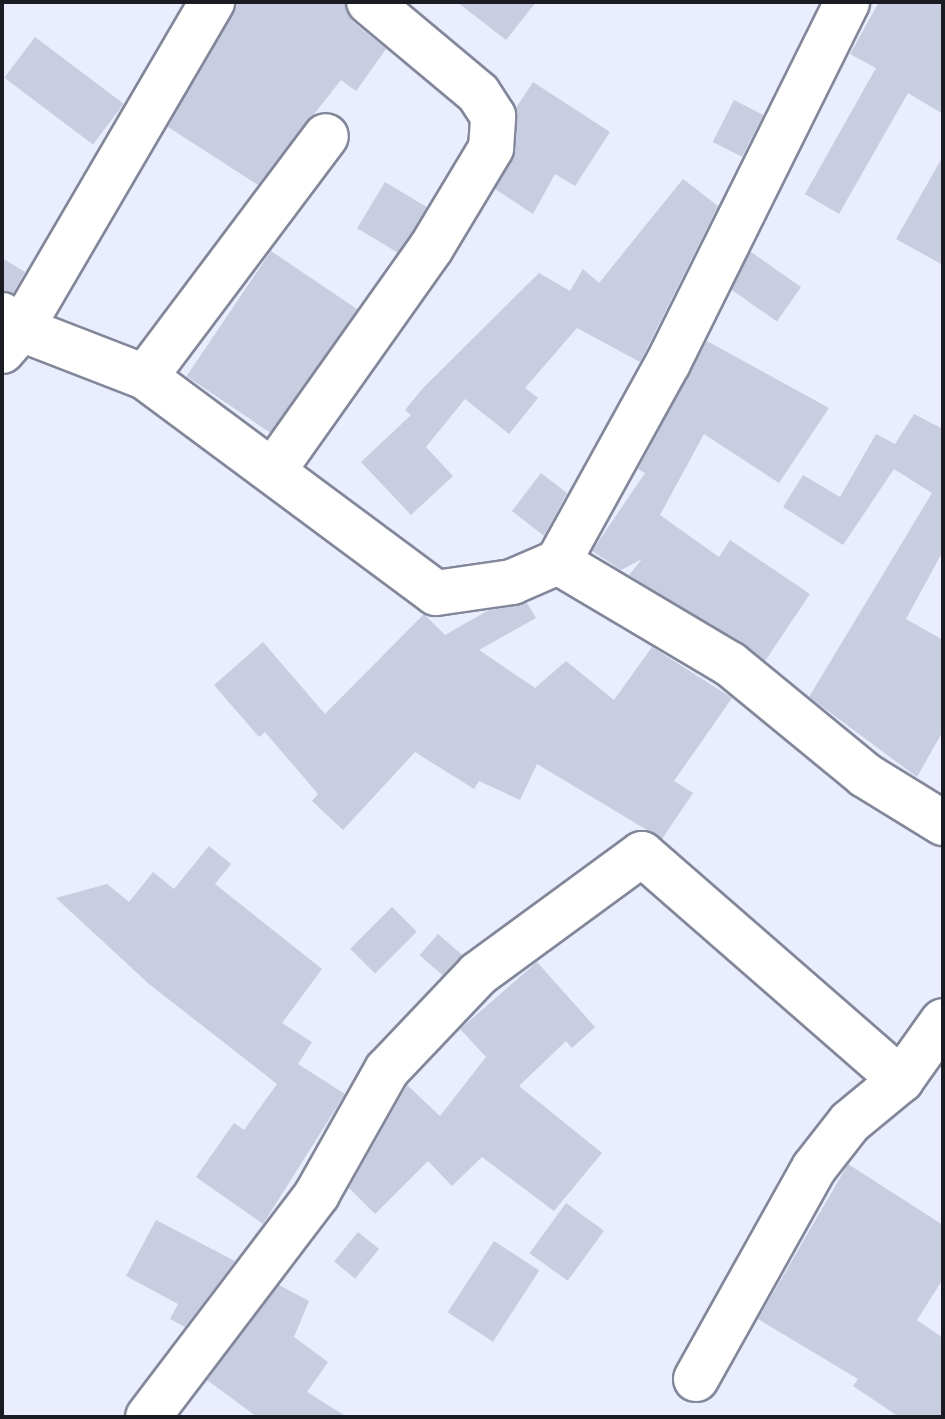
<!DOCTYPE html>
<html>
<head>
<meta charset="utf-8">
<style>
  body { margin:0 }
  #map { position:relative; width:945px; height:1419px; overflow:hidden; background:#e9edfd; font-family:"Noto Sans",sans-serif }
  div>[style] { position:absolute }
  .building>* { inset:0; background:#c8cde1; transform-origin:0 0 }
  .roads { filter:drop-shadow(2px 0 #83879a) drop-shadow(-2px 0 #83879a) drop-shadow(0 2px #83879a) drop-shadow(0 -2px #83879a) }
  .minor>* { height:44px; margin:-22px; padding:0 22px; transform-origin:22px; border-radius:22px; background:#fff }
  span { translate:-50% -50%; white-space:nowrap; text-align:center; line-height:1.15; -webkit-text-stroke:8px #fafbff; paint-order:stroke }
  .frame { position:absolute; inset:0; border:4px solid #1a1b23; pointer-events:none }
</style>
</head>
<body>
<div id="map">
  <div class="building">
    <div style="clip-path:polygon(237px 2px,345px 2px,352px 21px,386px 49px,356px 91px,341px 80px,258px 185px,168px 127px)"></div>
    <div style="clip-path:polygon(457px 2px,536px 2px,506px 40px)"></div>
    <div style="clip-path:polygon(879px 2px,943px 2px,943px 114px,908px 93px,839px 214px,805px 194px,876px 68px,850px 54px)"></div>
    <div style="left:35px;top:37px;width:111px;height:51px;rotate:37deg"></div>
    <div style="clip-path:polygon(533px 82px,610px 132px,575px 186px,555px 174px,533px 214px,495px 189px,516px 150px,516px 108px)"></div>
    <div style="left:734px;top:100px;width:33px;height:47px;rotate:27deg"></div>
    <div style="clip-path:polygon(943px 156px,943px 265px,896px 239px)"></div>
    <div style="clip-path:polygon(683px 179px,718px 206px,640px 362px,577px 328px,525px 388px,538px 398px,509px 434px,465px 399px,426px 447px,453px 476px,411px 515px,361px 462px,411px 415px,405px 410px,423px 388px,539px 273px,570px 291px,583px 269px,599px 283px)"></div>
    <div style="left:385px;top:182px;width:49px;height:54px;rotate:31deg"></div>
    <div style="left:271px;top:251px;width:104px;height:151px;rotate:34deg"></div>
    <div style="left:751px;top:252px;width:61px;height:42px;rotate:35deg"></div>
    <div style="clip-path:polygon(2px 258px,25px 272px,13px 293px,2px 290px)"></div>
    <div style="clip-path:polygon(707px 341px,829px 408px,779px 483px,704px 434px,660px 515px,719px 557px,730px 540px,810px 594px,765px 661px,629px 575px,642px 559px,621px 570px,592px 551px,645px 473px,638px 469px)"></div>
    <div style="clip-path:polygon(914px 414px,943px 429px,943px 551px,906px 619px,943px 640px,943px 731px,917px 777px,809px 697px,932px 493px,894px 469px,843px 545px,783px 507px,803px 475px,840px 497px,876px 434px,895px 444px)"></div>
    <div style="clip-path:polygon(541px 473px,567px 493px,544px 536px,512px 511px)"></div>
    <div style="clip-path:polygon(527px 603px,536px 618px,479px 650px,535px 688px,566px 661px,614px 700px,652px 647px,732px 698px,674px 781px,693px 793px,662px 839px,537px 764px,520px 800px,479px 781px,474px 789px,415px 752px,343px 830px,312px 801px,318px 794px,265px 732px,259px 737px,214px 685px,263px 642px,325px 714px,424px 614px,445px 635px,487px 611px)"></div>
    <div style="clip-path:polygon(209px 846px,231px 864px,215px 884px,322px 969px,282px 1023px,312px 1042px,298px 1064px,345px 1094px,263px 1224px,196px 1177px,234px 1123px,244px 1130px,277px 1084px,149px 984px,56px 898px,107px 884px,129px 902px,153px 872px,174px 889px)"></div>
    <div style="left:392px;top:907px;width:35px;height:59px;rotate:45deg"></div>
    <div style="left:438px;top:934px;width:32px;height:28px;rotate:41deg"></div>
    <div style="clip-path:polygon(537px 962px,595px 1027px,572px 1048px,566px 1041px,519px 1086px,602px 1153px,554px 1211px,482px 1157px,452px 1186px,428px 1161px,375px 1214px,349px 1188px,407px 1085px,440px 1116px,486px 1057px,460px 1029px)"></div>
    <div style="clip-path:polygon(848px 1164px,943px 1225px,943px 1279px,917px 1320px,943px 1338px,943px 1417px,899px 1417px,853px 1386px,858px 1379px,758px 1319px)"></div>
    <div style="left:566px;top:1203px;width:47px;height:62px;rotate:36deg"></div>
    <div style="clip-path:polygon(156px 1220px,235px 1261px,185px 1327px,170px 1319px,178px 1304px,126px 1276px)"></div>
    <div style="left:358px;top:1232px;width:27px;height:38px;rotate:39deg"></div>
    <div style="left:494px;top:1241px;width:54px;height:85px;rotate:33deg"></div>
    <div style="clip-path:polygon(279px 1285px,309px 1301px,294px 1337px,328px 1362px,307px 1392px,347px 1417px,257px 1417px,207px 1380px)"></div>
  </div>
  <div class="roads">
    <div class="minor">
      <div style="left:2px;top:315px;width:24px;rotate:36deg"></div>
      <div style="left:21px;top:329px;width:379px;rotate:-59.7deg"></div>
      <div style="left:2px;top:351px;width:29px;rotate:-49deg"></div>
      <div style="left:21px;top:329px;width:133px;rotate:21.2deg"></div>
      <div style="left:145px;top:377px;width:362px;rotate:36.6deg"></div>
      <div style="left:436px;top:593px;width:77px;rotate:-8.2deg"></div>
      <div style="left:512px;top:582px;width:50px;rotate:-23.5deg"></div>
      <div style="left:558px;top:562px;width:200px;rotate:30.7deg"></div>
      <div style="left:730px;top:664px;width:175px;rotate:39.4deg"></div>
      <div style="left:865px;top:775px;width:92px;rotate:31.6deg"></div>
      <div style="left:145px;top:377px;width:301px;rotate:-53.1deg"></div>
      <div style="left:273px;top:471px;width:273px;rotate:-54.7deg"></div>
      <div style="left:431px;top:248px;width:117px;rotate:-59deg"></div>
      <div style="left:491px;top:148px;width:32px;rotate:-86deg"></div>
      <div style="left:493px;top:116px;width:27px;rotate:-123deg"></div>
      <div style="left:478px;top:93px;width:142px;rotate:-140.1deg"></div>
      <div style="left:558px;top:562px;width:227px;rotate:-61.1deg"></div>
      <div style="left:668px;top:363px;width:403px;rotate:-63.6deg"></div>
      <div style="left:696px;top:1379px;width:242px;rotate:-60.8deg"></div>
      <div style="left:814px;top:1168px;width:58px;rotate:-52deg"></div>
      <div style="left:850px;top:1122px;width:66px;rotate:-39.5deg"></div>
      <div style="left:901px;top:1080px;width:72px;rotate:-54.6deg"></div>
      <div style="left:148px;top:1417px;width:280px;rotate:-52.8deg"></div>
      <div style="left:317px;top:1194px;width:142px;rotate:-60.6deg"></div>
      <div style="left:387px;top:1070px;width:132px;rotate:-46.5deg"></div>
      <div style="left:478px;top:974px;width:203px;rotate:-36.2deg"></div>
      <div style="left:642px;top:854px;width:344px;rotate:41.1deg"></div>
    </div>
  </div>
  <div class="frame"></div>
</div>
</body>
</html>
